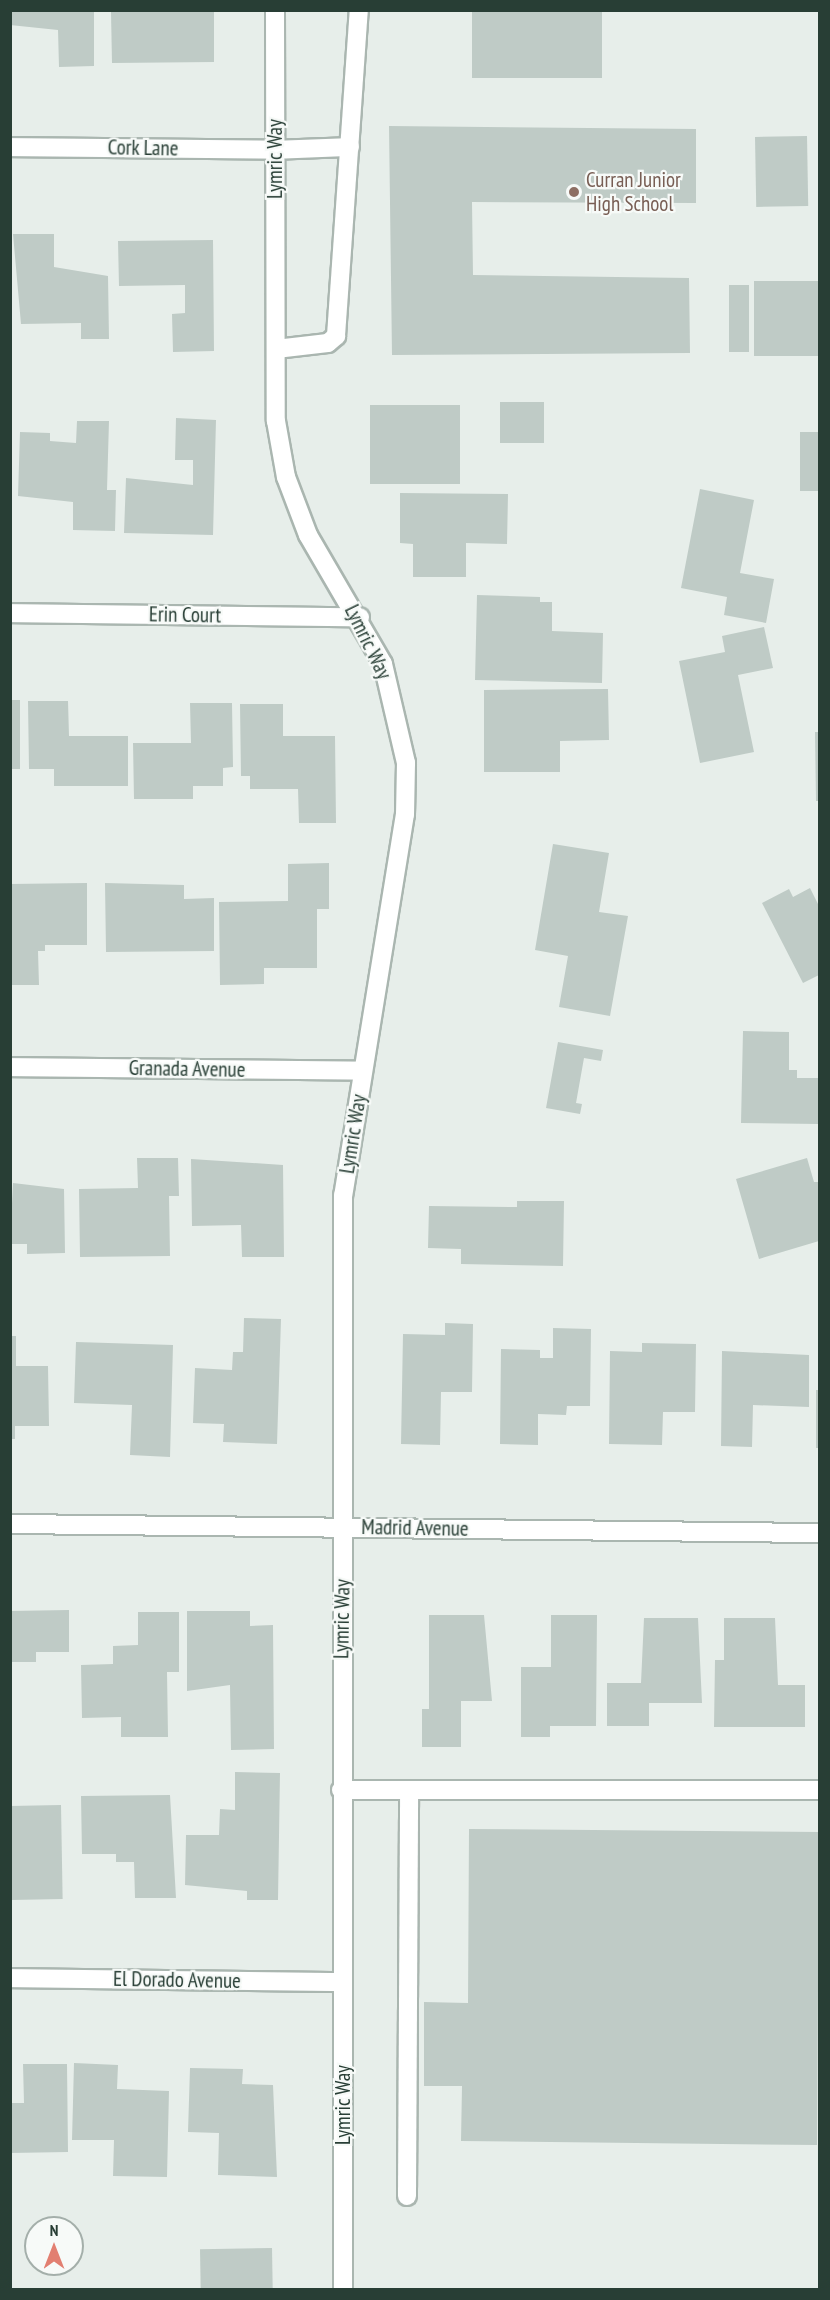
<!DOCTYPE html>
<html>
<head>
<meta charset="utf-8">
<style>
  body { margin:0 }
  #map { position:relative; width:830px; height:2300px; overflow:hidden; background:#e7eeea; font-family:"PT Sans Narrow",sans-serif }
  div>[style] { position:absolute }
  .building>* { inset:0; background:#bfcbc6; transform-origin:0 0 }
  .roads { filter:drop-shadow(2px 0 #aab6b0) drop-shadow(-2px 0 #aab6b0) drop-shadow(0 2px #aab6b0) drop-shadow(0 -2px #aab6b0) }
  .service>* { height:18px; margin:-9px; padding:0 9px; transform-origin:9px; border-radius:9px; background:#fff }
  .minor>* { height:18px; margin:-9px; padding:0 9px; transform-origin:9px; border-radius:9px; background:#fff }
  .dots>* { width:16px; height:16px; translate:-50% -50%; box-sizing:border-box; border:3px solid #f7faf8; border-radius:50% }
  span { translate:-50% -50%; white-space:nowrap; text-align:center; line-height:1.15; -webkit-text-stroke:4.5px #f7faf8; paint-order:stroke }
  .street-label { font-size:21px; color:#283e35 }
  .education-label { font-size:21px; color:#785e54 }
  .left { translate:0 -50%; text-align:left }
  .frame { position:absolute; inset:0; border:12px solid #283e35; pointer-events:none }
  .north { position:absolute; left:24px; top:2216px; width:60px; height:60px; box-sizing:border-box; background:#f7faf8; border:2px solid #a4afaa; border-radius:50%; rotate:0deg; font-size:16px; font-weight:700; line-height:24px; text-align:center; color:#283e35 }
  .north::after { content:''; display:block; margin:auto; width:21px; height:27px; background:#e27f71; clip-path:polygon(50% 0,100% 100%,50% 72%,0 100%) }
</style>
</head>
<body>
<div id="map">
  <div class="building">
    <div style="clip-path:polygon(10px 10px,94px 10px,94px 66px,59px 67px,58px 30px,10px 25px)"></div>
    <div style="clip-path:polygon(171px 10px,214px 10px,214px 62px,112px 63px,111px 12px)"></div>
    <div style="left:472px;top:10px;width:130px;height:68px"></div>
    <div style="clip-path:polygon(389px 126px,696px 129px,696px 203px,472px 202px,473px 275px,689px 278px,690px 353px,392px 355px)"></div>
    <div style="left:807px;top:136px;width:70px;height:52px;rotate:89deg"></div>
    <div style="clip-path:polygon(13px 234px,54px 234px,54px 267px,108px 276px,109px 339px,81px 339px,81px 323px,21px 324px)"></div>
    <div style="clip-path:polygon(213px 240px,214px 351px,173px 352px,172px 314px,185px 313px,185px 285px,119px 286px,118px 241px)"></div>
    <div style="left:819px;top:281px;width:75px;height:65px;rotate:90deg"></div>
    <div style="left:729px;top:285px;width:20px;height:67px"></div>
    <div style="left:500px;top:402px;width:44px;height:41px"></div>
    <div style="left:370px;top:405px;width:90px;height:79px"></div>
    <div style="clip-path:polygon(176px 418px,216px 420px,213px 535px,124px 533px,126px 478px,193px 485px,193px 460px,175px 460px)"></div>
    <div style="clip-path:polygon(77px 421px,109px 421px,107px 490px,116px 490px,115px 531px,73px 530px,73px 502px,18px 496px,20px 432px,50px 433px,50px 441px,76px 443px)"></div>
    <div style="left:819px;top:432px;width:59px;height:19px;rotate:90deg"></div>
    <div style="clip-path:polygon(700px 489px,754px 500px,740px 573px,774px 579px,766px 623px,724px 615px,727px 597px,681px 588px)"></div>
    <div style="clip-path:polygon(400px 493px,508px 494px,507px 544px,466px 543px,466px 577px,413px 577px,413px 544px,400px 543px)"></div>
    <div style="clip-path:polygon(477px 595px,540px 597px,540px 602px,552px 602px,552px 631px,603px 633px,602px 683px,475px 680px)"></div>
    <div style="clip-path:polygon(764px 627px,773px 668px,738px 675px,754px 752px,700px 763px,679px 661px,725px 652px,722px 636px)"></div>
    <div style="clip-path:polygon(608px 689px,609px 740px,560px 741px,560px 772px,484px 772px,484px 690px)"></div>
    <div style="left:10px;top:700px;width:10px;height:69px"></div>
    <div style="clip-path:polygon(28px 701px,68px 701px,69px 736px,128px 736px,128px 786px,54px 786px,54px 769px,29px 769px)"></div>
    <div style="clip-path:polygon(190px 703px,232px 703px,233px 767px,223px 768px,223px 786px,193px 786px,193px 799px,134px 799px,133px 743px,191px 743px)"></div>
    <div style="clip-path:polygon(240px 704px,283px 704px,283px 736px,335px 736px,336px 823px,299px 823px,298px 789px,250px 789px,250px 776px,241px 776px)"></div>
    <div style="clip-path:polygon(815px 732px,819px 732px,819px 801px,816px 801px)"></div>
    <div style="clip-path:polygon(553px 844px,609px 853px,599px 912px,628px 916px,610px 1016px,559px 1007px,568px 956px,535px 950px)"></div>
    <div style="clip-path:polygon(329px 863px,329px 909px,317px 909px,317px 968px,264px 968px,264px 984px,220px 985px,219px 902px,288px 901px,288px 864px)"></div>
    <div style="clip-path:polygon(87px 883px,87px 945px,45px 945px,45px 951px,38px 951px,39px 985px,10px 985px,10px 884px)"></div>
    <div style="clip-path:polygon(105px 883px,184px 885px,184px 899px,214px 898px,214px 951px,106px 952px)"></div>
    <div style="clip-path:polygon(810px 888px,819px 906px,819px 975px,803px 983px,762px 903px,789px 889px,793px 897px)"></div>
    <div style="clip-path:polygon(743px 1031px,789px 1032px,789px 1070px,797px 1070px,797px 1078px,819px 1078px,819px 1124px,741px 1123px)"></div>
    <div style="clip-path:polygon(558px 1042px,603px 1050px,601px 1061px,584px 1058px,576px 1103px,582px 1104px,580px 1114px,546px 1108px)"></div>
    <div style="clip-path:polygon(137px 1158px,178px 1158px,179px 1196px,169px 1196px,170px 1256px,80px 1257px,79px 1189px,138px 1188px)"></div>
    <div style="clip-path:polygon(807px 1158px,814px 1182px,819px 1182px,819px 1241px,759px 1259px,736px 1179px)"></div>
    <div style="clip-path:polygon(191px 1159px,283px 1165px,284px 1257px,242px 1257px,241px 1225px,192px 1226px)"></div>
    <div style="clip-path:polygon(13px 1183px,64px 1189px,65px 1253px,27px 1254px,27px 1244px,10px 1244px)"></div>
    <div style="clip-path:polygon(517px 1201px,564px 1201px,563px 1266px,461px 1264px,461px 1249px,428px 1248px,429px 1206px,517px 1207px)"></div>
    <div style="clip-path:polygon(244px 1318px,281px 1319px,277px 1444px,223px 1442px,224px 1424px,193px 1423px,195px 1368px,232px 1370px,233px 1352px,243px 1352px)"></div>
    <div style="clip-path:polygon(445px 1323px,473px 1324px,472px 1392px,441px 1392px,440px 1445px,401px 1444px,403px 1334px,445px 1335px)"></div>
    <div style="clip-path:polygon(553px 1328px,591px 1329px,590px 1406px,567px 1406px,566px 1415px,538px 1414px,538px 1445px,500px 1444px,501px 1349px,540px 1350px,540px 1358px,553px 1358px)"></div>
    <div style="clip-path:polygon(10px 1336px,16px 1336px,16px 1366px,48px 1366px,49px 1426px,15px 1426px,15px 1439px,10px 1439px)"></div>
    <div style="clip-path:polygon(76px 1342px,173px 1345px,170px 1457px,130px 1455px,132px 1405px,74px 1403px)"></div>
    <div style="clip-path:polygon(642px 1343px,696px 1344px,695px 1412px,663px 1412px,662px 1445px,609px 1444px,610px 1351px,642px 1352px)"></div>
    <div style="clip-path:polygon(722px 1351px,809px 1355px,809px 1407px,753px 1405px,752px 1447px,721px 1446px)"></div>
    <div style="left:816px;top:1390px;width:3px;height:58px"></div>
    <div style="clip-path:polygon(69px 1610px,69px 1652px,36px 1652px,36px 1662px,10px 1662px,10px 1611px)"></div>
    <div style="clip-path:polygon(187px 1611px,250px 1611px,250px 1626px,273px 1625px,274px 1749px,231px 1750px,230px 1685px,187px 1691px)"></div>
    <div style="clip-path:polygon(138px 1612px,179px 1612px,179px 1672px,167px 1672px,168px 1737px,121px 1737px,121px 1717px,82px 1718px,81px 1665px,113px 1664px,113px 1646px,138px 1645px)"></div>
    <div style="clip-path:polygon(429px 1615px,484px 1615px,492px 1701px,461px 1701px,461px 1747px,422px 1747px,422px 1709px,429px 1709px)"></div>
    <div style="clip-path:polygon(551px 1615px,597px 1615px,596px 1726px,550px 1726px,550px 1737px,521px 1737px,521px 1667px,551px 1667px)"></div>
    <div style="clip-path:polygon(644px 1618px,698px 1618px,702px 1703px,649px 1703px,649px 1726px,607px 1726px,607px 1683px,641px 1683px)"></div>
    <div style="clip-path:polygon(724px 1618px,775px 1618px,778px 1685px,805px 1685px,805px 1727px,714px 1727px,715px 1660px,724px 1660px)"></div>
    <div style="clip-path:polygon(235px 1772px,280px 1773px,278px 1900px,247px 1900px,247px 1891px,185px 1885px,186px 1835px,219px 1835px,220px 1809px,235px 1810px)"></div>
    <div style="clip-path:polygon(170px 1795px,176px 1898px,135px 1898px,134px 1862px,116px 1862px,116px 1854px,82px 1854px,81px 1796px)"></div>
    <div style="left:61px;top:1805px;width:94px;height:51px;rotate:89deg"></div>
    <div style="clip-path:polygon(469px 1829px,819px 1832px,817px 2145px,461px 2141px,462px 2086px,424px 2086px,424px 2002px,468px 2003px)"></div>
    <div style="clip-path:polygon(74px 2063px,118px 2065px,117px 2089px,169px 2091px,167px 2177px,113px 2176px,114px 2140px,72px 2140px)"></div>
    <div style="clip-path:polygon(23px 2064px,67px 2064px,68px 2152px,10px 2153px,10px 2103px,24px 2103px)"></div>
    <div style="clip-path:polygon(190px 2068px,243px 2069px,242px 2084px,273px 2085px,277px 2177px,218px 2175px,219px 2133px,188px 2132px)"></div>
    <div style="left:272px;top:2248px;width:41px;height:72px;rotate:89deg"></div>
  </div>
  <div class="roads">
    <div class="service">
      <div style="left:275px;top:150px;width:75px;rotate:-2.3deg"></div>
      <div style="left:276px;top:349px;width:52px;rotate:-6.6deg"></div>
      <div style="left:328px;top:343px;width:11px;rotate:-41deg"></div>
      <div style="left:336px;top:336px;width:327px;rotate:-86deg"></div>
      <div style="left:341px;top:1790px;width:479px"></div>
      <div style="left:407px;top:2196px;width:406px;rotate:-89.7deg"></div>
    </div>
    <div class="minor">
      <div style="left:275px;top:10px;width:411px;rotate:89.9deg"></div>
      <div style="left:276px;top:421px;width:57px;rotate:79.9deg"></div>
      <div style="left:286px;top:477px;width:62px;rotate:69.2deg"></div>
      <div style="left:308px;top:535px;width:149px;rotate:59.8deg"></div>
      <div style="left:383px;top:664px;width:102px;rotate:76.9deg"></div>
      <div style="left:406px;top:763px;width:51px;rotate:91.1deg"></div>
      <div style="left:405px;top:814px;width:386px;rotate:99.2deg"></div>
      <div style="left:343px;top:1195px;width:1095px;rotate:90deg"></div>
      <div style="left:10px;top:147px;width:265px;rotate:0.6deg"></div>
      <div style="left:10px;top:613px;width:350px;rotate:0.7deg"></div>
      <div style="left:10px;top:1067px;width:353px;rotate:0.6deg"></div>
      <div style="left:10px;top:1524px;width:810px;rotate:0.64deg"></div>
      <div style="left:10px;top:1978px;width:333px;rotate:0.7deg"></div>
    </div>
  </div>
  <div class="dots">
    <div style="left:574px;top:192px;background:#8d6e63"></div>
  </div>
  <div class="street-label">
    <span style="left:143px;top:148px;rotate:1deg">Cork Lane</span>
    <span style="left:275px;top:159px;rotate:-90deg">Lymric Way</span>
    <span style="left:185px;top:615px;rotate:1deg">Erin Court</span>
    <span style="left:368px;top:642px;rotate:64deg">Lymric Way</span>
    <span style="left:187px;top:1069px;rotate:1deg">Granada Avenue</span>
    <span style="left:353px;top:1134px;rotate:-81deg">Lymric Way</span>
    <span style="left:415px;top:1528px;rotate:1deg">Madrid Avenue</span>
    <span style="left:342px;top:1619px;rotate:-89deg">Lymric Way</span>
    <span style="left:177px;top:1980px;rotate:1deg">El Dorado Avenue</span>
    <span style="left:343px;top:2105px;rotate:-90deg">Lymric Way</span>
  </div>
  <div class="education-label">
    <span class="left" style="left:586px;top:192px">Curran Junior<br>High School</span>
  </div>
  <div class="frame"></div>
  <div class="north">N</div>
</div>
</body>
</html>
